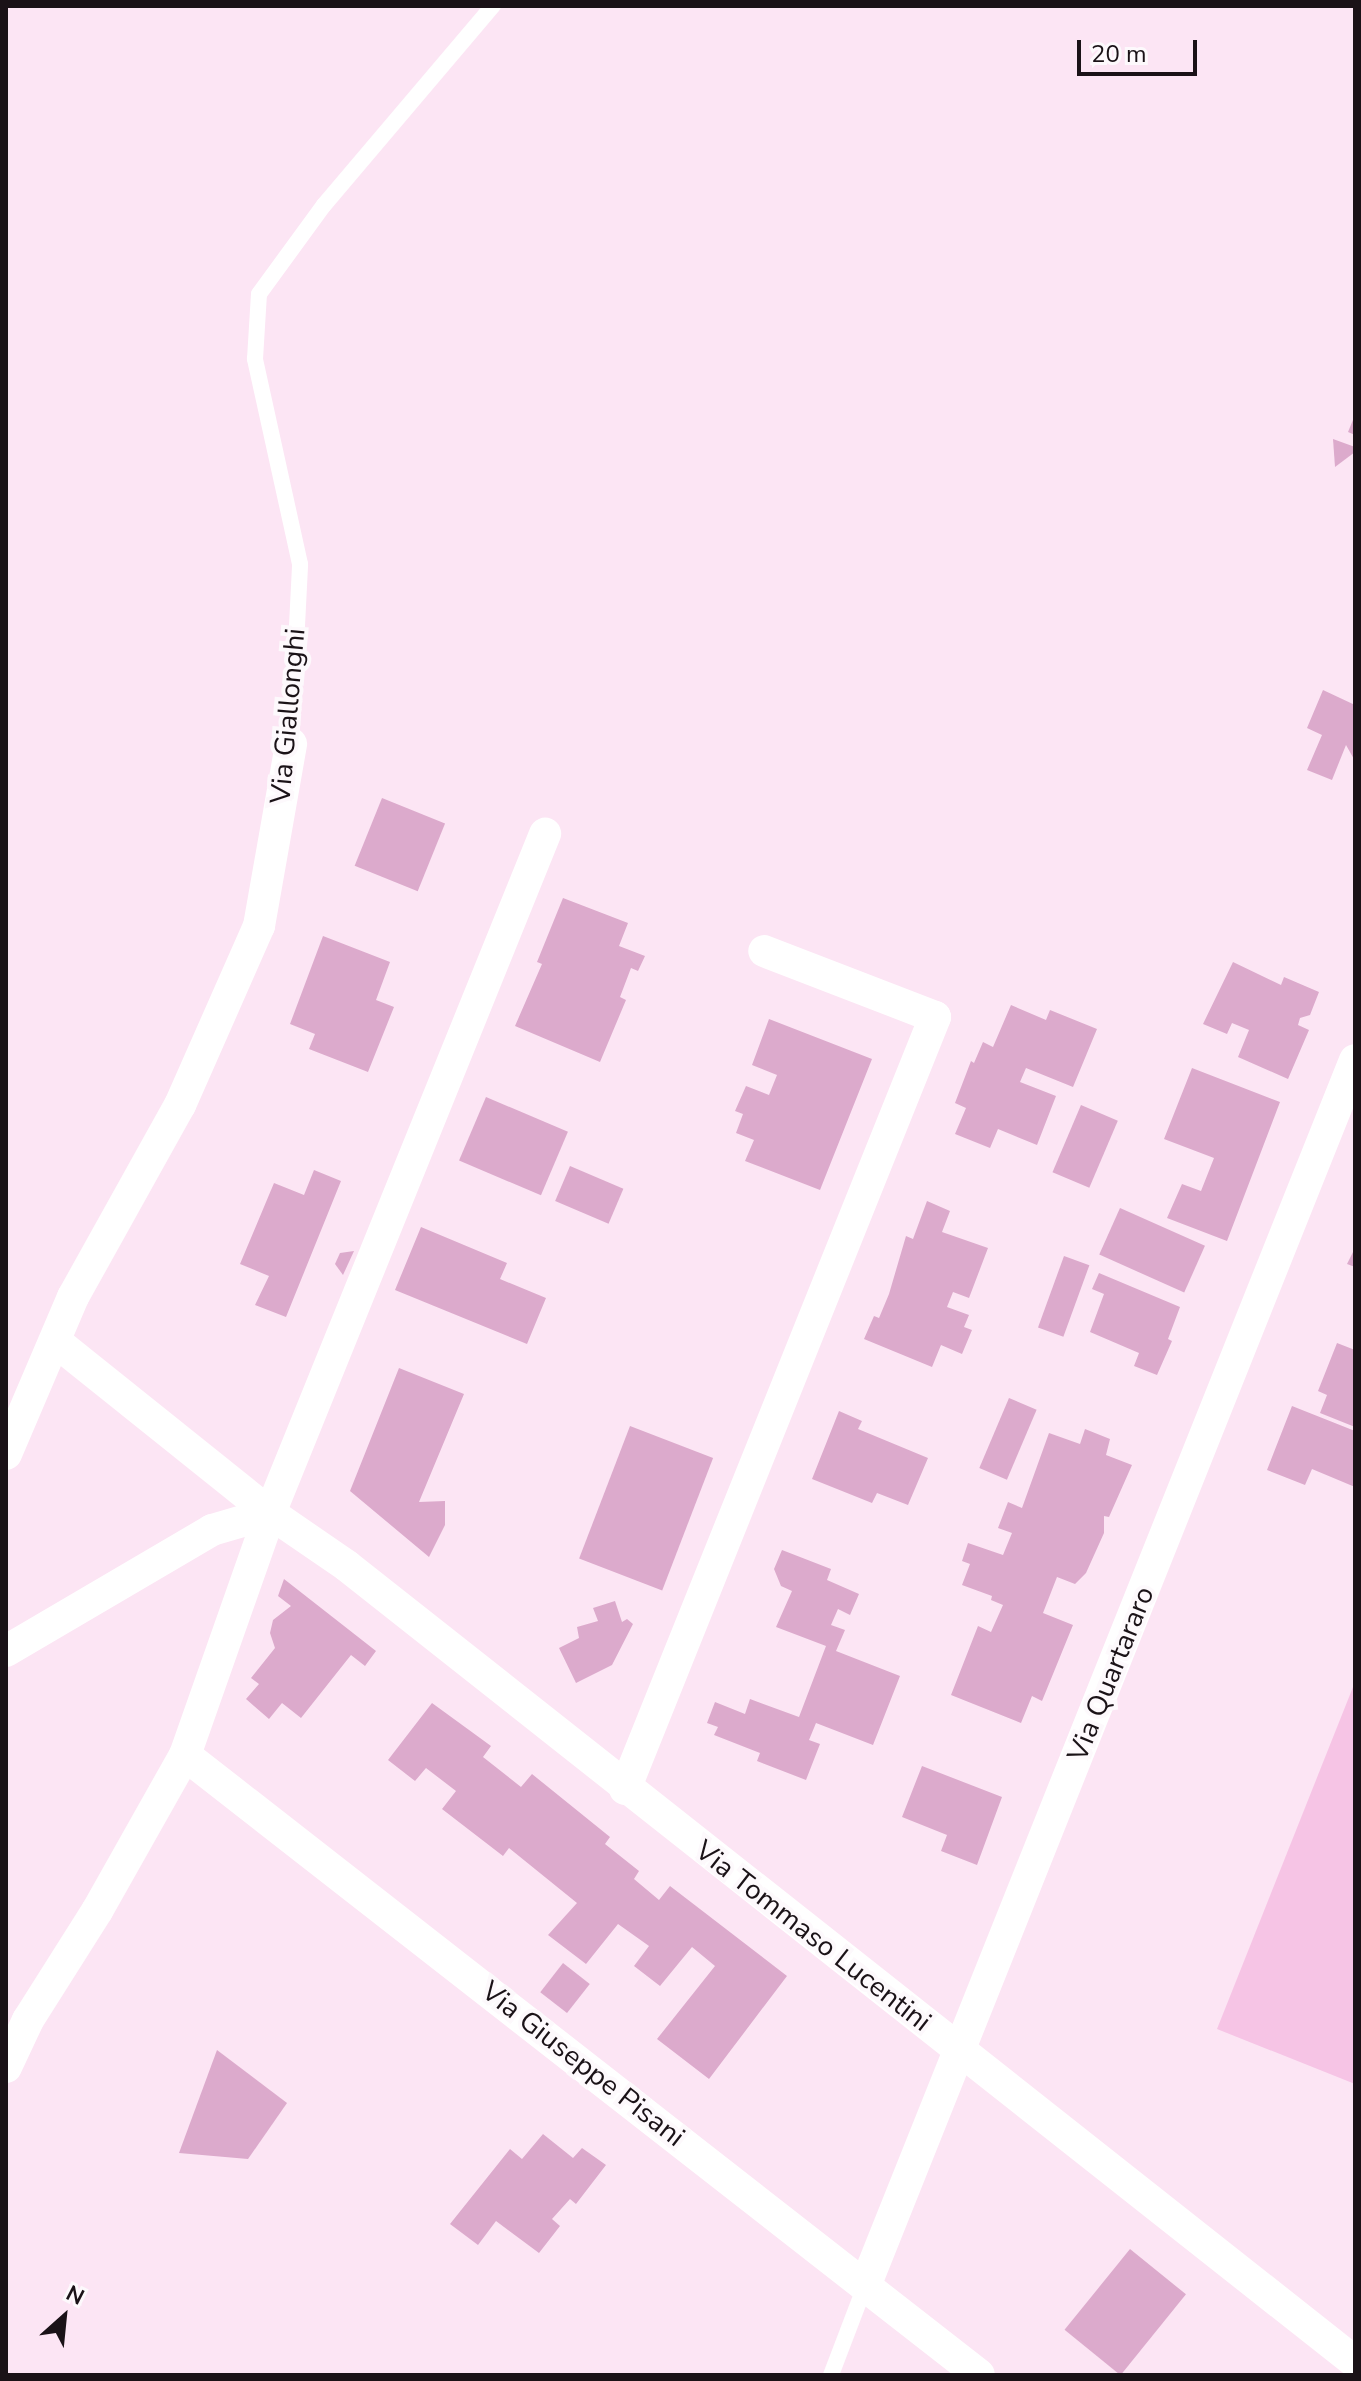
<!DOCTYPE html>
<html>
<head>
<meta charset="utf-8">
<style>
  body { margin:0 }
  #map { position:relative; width:1361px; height:2381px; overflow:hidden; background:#fce5f4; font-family:"Nunito Sans",sans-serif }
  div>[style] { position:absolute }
  .green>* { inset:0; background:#f6c4e5 }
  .building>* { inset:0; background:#dcaacc; transform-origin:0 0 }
  .service>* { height:16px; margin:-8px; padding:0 8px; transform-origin:8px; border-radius:8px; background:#fff }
  .minor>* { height:32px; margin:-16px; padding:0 16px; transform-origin:16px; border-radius:16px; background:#fff }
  span { translate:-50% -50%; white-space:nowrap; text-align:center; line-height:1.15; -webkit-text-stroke:8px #fdf9fc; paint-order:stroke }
  .street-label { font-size:28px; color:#1a1217 }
  .frame { position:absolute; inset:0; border:8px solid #1a1217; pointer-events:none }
  .north { position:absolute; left:24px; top:2277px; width:80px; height:80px; -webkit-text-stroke:6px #fdf9fc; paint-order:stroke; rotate:27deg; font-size:22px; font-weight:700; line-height:32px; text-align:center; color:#1a1217 }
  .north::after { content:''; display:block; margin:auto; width:28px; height:36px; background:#1a1217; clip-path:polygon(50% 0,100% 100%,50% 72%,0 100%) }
  .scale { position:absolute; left:1077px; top:40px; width:120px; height:36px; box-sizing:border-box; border:4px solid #1a1217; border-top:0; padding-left:10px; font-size:24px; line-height:28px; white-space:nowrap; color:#1a1217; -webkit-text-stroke:6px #fdf9fc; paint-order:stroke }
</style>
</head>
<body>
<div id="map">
  <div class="green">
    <div style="clip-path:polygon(1355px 1682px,1355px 2084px,1217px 2029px)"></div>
  </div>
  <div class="building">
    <div style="clip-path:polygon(1355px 415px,1355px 435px,1348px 432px)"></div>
    <div style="clip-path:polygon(1333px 439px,1355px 447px,1355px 452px,1335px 467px)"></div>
    <div style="clip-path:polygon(1323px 690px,1355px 705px,1355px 761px,1346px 745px,1332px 780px,1307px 770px,1322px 735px,1307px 728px)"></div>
    <div style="left:382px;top:798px;width:68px;height:73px;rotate:22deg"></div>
    <div style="clip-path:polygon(563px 898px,628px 923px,619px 946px,645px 956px,638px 971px,631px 968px,620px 997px,626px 1000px,600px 1062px,515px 1026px,542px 964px,537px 962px)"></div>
    <div style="clip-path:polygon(323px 936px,390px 962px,376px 1000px,394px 1007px,368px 1072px,309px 1049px,315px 1034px,290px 1024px)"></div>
    <div style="clip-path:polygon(1233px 962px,1281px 985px,1284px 977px,1319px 992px,1310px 1015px,1300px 1018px,1298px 1025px,1309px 1030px,1288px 1079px,1238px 1057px,1249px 1030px,1232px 1023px,1227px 1034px,1203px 1024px)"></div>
    <div style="clip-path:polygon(1011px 1005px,1046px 1020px,1050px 1010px,1097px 1029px,1073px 1087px,1026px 1068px,1020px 1082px,1056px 1096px,1037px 1145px,998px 1129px,990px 1148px,955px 1134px,966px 1108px,955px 1103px,971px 1061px,974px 1063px,983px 1042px,993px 1047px)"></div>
    <div style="clip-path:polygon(769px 1019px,872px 1059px,820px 1190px,745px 1161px,754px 1140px,736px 1133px,743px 1114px,735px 1111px,746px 1086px,769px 1095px,777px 1075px,752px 1065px)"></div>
    <div style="clip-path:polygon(1192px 1068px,1280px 1102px,1227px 1241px,1167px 1218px,1182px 1184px,1201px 1191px,1214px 1158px,1164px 1139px)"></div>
    <div style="left:486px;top:1097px;width:89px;height:69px;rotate:23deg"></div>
    <div style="left:1081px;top:1105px;width:40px;height:73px;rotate:23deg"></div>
    <div style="left:570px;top:1166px;width:58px;height:38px;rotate:23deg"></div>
    <div style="clip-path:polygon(314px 1170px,341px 1181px,286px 1317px,255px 1305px,269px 1276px,240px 1264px,274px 1183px,304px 1195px)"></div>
    <div style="clip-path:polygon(927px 1201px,950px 1211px,942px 1232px,988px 1248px,969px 1298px,953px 1292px,947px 1307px,969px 1315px,964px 1327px,972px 1330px,962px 1354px,941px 1345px,932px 1367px,864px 1339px,874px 1316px,879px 1318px,889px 1294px,906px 1236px,913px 1239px)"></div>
    <div style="left:1120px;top:1208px;width:93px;height:51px;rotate:24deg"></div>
    <div style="clip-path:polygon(421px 1227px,507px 1263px,500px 1279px,546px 1298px,527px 1344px,395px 1290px)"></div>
    <div style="clip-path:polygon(1355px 1248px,1355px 1267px,1347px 1264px)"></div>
    <div style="clip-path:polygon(354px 1251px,343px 1275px,335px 1264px,340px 1253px)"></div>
    <div style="left:1064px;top:1256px;width:27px;height:76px;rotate:20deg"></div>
    <div style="clip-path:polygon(1099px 1273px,1180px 1307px,1168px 1339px,1172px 1341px,1157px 1375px,1134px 1366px,1139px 1353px,1090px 1332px,1104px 1294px,1092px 1289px)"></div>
    <div style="clip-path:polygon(1337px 1343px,1355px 1350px,1355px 1427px,1320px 1413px,1327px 1395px,1318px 1391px)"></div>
    <div style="clip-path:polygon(399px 1368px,464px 1394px,419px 1502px,445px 1501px,445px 1525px,429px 1557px,350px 1491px)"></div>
    <div style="left:1009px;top:1398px;width:30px;height:76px;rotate:23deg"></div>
    <div style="clip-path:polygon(1292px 1406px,1355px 1431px,1355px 1487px,1312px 1469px,1305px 1485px,1267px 1470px)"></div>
    <div style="clip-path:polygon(839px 1411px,862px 1421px,858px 1429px,928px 1458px,908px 1505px,877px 1493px,872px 1503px,812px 1479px)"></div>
    <div style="left:630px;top:1426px;width:89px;height:142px;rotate:21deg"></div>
    <div style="clip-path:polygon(1085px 1429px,1110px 1439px,1106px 1455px,1132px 1465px,1109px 1517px,1104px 1516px,1104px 1533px,1086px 1573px,1075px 1584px,1057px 1577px,1043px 1613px,1073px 1625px,1042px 1701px,1032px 1696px,1021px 1723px,951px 1695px,978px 1626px,991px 1632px,1003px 1605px,991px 1600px,992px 1596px,962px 1585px,970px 1564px,962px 1561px,968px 1543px,1003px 1555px,1012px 1533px,998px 1528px,1008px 1502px,1022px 1508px,1049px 1433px,1080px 1444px)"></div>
    <div style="clip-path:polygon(782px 1550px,831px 1569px,827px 1580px,859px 1594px,850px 1615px,838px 1609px,831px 1625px,845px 1630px,836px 1651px,900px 1676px,873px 1745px,816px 1723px,809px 1740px,820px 1744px,806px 1780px,757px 1761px,760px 1753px,714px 1735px,718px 1727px,707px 1723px,715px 1702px,745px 1714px,750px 1699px,799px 1717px,826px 1646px,776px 1627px,792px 1591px,781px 1586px,774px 1569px)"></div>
    <div style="clip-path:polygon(284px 1579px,376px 1651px,365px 1666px,351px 1655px,301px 1718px,282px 1703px,269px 1719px,246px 1699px,259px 1684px,251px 1678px,275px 1648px,270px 1633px,273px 1620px,291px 1606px,278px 1596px)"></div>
    <div style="clip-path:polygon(615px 1601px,622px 1622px,627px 1619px,633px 1624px,612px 1665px,576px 1683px,559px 1648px,579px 1638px,577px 1627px,598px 1621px,593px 1608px)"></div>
    <div style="clip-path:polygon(432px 1703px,491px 1746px,483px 1757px,521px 1787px,532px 1774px,610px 1837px,605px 1844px,639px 1871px,634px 1879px,659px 1900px,670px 1886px,787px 1976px,709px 2079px,657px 2039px,715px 1966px,692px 1947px,660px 1986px,634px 1966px,649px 1946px,618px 1924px,586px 1964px,548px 1935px,577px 1903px,509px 1848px,503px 1856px,442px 1809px,456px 1791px,426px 1768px,415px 1781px,388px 1760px)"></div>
    <div style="clip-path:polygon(922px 1766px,1002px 1797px,977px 1865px,941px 1851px,947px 1835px,902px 1817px)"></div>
    <div style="left:563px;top:1963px;width:34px;height:37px;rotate:38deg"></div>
    <div style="clip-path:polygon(217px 2050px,287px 2103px,248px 2159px,179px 2153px)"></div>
    <div style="clip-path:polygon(543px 2134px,573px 2158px,582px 2148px,606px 2165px,576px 2204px,570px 2199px,552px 2219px,560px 2226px,539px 2253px,496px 2221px,478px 2245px,450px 2224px,510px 2149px,522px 2159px)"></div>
    <div style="left:1130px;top:2249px;width:72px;height:104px;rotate:39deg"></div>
  </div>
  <div class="service">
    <div style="left:291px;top:744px;width:180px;rotate:-87.1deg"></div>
    <div style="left:300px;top:564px;width:210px;rotate:-102.4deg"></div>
    <div style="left:255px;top:359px;width:65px;rotate:-86.5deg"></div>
    <div style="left:259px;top:294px;width:110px;rotate:-53.9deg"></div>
    <div style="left:324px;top:205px;width:261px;rotate:-49.7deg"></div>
    <div style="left:831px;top:2375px;width:95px;rotate:-69.1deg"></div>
  </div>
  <div class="minor">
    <div style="left:55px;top:1341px;width:275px;rotate:38.7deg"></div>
    <div style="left:270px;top:1513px;width:93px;rotate:34.5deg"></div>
    <div style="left:347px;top:1566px;width:1284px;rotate:38.3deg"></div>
    <div style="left:6px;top:1454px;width:171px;rotate:-66.9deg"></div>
    <div style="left:73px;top:1297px;width:220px;rotate:-60.9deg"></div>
    <div style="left:180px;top:1105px;width:196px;rotate:-66.2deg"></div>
    <div style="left:259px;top:926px;width:185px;rotate:-80deg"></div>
    <div style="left:6px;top:1651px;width:239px;rotate:-30.4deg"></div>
    <div style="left:212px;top:1530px;width:60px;rotate:-16.3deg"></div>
    <div style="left:185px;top:1755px;width:1007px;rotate:37.98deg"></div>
    <div style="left:625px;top:1789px;width:832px;rotate:-68.12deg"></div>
    <div style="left:935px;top:1017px;width:183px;rotate:-158.9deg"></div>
    <div style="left:6px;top:2067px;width:52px;rotate:-64.9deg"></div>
    <div style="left:28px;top:2020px;width:129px;rotate:-57.7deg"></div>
    <div style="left:97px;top:1911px;width:179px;rotate:-60.6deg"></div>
    <div style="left:185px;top:1755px;width:256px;rotate:-70.6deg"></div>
    <div style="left:270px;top:1513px;width:733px;rotate:-67.95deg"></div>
    <div style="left:865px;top:2286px;width:1320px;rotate:-68.21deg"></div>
  </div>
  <div class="street-label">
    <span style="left:288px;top:716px;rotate:-85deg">Via Giallonghi</span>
    <span style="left:1111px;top:1674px;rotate:-68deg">Via Quartararo</span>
    <span style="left:813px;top:1936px;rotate:38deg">Via Tommaso Lucentini</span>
    <span style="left:583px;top:2064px;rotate:38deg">Via Giuseppe Pisani</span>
  </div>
  <div class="frame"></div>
  <div class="north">N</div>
  <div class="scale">20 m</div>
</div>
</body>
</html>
